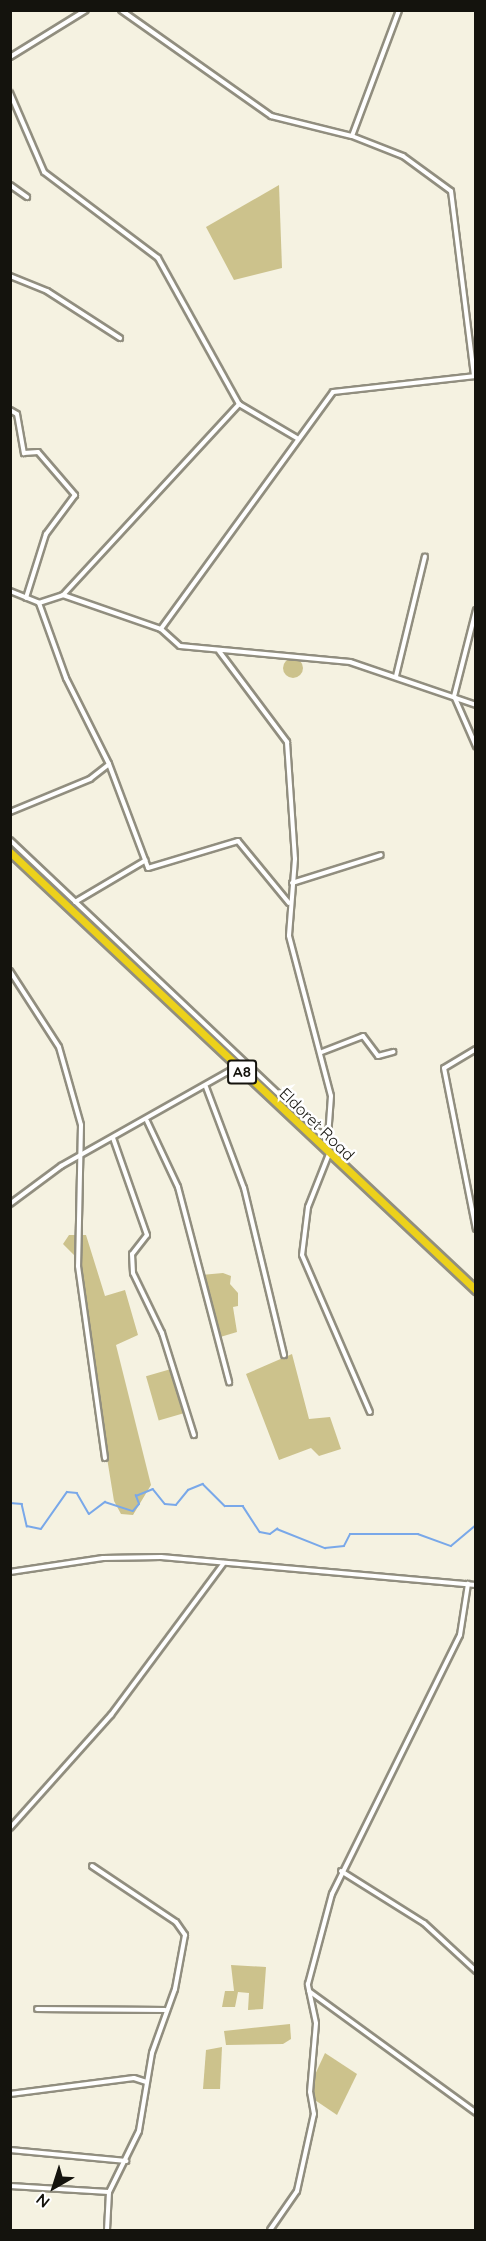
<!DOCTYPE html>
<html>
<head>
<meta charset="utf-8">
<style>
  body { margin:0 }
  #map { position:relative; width:486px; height:2241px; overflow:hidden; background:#f5f2e1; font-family:Quicksand,sans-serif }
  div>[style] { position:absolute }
  .green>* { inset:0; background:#ccc28c; transform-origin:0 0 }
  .round { border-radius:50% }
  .stream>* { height:1.5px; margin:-0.75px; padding:0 0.75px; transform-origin:0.75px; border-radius:0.75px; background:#79a8e9 }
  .roads { filter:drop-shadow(2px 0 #918e7f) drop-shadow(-2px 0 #918e7f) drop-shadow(0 2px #918e7f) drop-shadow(0 -2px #918e7f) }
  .street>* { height:4px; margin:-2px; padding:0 2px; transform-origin:2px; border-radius:2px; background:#fff }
  .highway>* { height:7px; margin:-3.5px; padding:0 3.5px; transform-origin:3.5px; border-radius:3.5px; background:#ecd11b }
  span { translate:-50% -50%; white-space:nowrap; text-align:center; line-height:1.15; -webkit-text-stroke:5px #fff; paint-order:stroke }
  .shield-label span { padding:2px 4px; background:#fff; border:2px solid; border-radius:4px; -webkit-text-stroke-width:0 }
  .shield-label { font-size:15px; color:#14130d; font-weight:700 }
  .street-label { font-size:16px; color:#14130d }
  .frame { position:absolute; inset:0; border:12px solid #14130d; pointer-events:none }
  .north { position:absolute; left:24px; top:2157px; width:60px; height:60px; -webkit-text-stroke:4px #fff; paint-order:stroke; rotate:219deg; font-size:16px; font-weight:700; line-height:24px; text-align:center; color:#14130d }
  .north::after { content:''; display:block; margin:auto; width:21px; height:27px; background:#14130d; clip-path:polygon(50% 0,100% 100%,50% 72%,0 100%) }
</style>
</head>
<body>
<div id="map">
  <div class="green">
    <div style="clip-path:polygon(279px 185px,282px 268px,234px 280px,206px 227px)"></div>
    <div class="round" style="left:283px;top:658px;width:20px;height:20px"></div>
    <div style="clip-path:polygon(69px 1235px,86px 1235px,105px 1296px,125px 1290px,138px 1335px,116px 1345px,151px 1485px,133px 1515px,121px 1514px,114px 1501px,74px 1255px,63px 1244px)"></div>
    <div style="clip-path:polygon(223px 1273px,231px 1276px,230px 1284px,238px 1293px,238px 1306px,233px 1307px,237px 1332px,217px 1338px,201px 1275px)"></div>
    <div style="clip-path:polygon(292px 1354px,309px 1419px,330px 1417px,341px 1449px,319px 1456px,311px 1448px,279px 1460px,246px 1374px)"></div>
    <div style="left:171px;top:1369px;width:46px;height:26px;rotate:74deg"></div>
    <div style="clip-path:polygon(231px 1965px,266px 1967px,263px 2009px,248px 2010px,249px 1993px,238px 1992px,235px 2007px,222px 2007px,225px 1991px,234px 1991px)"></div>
    <div style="clip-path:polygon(290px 2024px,291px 2039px,283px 2044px,226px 2045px,224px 2031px)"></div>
    <div style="clip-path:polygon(222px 2047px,220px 2089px,203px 2089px,206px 2050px)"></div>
    <div style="clip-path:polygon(325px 2053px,357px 2074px,337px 2115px,306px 2094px)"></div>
  </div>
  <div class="stream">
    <div style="left:10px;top:1503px;width:12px;rotate:5deg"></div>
    <div style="left:22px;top:1504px;width:23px;rotate:77deg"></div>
    <div style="left:27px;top:1526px;width:14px;rotate:12deg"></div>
    <div style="left:41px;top:1529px;width:45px;rotate:-54.9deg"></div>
    <div style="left:67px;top:1492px;width:10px;rotate:6deg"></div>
    <div style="left:77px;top:1493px;width:24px;rotate:60deg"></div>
    <div style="left:89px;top:1514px;width:20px;rotate:-37deg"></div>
    <div style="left:105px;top:1502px;width:29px;rotate:18deg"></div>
    <div style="left:133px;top:1511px;width:9px;rotate:-49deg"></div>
    <div style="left:139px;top:1504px;width:9px;rotate:-111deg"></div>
    <div style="left:136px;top:1496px;width:18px;rotate:-22deg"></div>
    <div style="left:153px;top:1489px;width:19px;rotate:51deg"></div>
    <div style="left:165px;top:1504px;width:11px;rotate:5deg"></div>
    <div style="left:176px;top:1505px;width:19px;rotate:-51deg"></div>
    <div style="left:188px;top:1490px;width:16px;rotate:-22deg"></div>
    <div style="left:203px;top:1484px;width:31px;rotate:45deg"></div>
    <div style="left:225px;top:1506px;width:18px"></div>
    <div style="left:243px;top:1506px;width:31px;rotate:57deg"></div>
    <div style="left:260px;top:1532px;width:10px;rotate:11deg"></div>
    <div style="left:270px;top:1534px;width:9px;rotate:-36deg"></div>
    <div style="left:277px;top:1529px;width:52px;rotate:21.6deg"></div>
    <div style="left:325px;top:1548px;width:19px;rotate:-6deg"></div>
    <div style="left:344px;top:1546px;width:13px;rotate:-63deg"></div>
    <div style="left:350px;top:1534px;width:68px"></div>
    <div style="left:418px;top:1534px;width:35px;rotate:20deg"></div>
    <div style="left:451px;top:1546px;width:33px;rotate:-40deg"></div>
  </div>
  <div class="roads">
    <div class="street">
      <div style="left:121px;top:10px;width:184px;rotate:35.2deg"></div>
      <div style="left:271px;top:116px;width:83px;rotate:13.9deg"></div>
      <div style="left:352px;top:136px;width:134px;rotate:-69.5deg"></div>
      <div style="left:10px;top:57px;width:89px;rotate:-31.7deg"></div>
      <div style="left:10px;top:93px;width:86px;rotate:66.7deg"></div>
      <div style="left:44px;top:172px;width:143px;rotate:37deg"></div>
      <div style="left:158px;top:258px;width:167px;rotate:61deg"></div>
      <div style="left:239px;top:404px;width:67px;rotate:30.4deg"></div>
      <div style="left:352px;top:136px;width:55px;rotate:21.4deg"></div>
      <div style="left:403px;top:156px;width:59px;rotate:36.1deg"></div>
      <div style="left:451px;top:191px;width:186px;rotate:82.9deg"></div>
      <div style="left:10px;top:185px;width:21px;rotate:35deg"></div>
      <div style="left:10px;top:276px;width:40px;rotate:22deg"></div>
      <div style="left:47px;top:291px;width:87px;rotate:32.8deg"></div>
      <div style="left:476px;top:376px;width:144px;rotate:173.6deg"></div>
      <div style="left:333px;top:392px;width:293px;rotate:126deg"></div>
      <div style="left:161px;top:629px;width:25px;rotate:42deg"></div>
      <div style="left:180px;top:646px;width:171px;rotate:5.4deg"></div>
      <div style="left:350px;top:662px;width:133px;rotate:18.8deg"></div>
      <div style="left:10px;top:410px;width:8px;rotate:30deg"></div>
      <div style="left:17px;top:414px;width:40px;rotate:80deg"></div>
      <div style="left:24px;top:453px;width:14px;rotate:-4deg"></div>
      <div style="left:38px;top:452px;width:57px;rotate:49.3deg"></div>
      <div style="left:75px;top:495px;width:49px;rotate:126.6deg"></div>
      <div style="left:46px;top:534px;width:67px;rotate:107.4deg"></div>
      <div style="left:10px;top:591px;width:31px;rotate:22deg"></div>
      <div style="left:39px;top:603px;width:25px;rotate:-18deg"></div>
      <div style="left:63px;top:595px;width:104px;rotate:19.1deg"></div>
      <div style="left:63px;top:595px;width:260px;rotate:-47.3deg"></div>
      <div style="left:476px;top:610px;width:89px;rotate:104.3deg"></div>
      <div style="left:454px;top:696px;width:55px;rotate:66.3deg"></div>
      <div style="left:219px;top:651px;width:114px;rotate:53.2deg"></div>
      <div style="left:287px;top:742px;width:117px;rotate:86.1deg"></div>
      <div style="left:295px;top:859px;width:77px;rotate:94.5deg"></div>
      <div style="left:289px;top:936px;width:165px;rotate:75.3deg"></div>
      <div style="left:331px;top:1096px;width:55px;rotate:94.2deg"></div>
      <div style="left:396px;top:676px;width:123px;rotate:-76.4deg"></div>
      <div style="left:109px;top:764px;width:111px;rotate:69.4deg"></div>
      <div style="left:148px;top:868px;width:94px;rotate:-16.7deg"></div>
      <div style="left:238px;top:841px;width:80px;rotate:50.6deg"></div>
      <div style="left:10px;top:812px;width:87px;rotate:-22.4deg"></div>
      <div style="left:90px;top:779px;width:24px;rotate:-38deg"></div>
      <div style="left:109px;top:764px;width:96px;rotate:-116.6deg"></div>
      <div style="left:66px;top:678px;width:80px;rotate:-109.8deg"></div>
      <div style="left:10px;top:840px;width:439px;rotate:43.4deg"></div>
      <div style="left:292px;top:883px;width:93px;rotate:-17.5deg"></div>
      <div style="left:75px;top:902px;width:82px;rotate:-30.6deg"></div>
      <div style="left:10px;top:971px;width:90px;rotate:57.2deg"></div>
      <div style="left:59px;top:1047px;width:81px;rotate:74.2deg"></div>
      <div style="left:81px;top:1125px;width:141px;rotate:91.2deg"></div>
      <div style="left:78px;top:1266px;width:194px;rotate:82deg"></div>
      <div style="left:476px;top:1049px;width:37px;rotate:149deg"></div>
      <div style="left:444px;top:1068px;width:164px;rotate:78.8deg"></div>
      <div style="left:322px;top:1052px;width:44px;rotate:-21.3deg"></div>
      <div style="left:363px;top:1036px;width:25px;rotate:53deg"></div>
      <div style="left:378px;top:1056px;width:16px;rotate:-15deg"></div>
      <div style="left:206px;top:1087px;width:108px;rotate:69.4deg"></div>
      <div style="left:244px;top:1188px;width:172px;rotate:76.5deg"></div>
      <div style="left:147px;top:1121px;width:73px;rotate:64.8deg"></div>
      <div style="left:178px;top:1187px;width:202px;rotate:75.3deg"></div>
      <div style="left:113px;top:1138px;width:103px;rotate:70.7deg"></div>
      <div style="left:147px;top:1235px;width:24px;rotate:128deg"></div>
      <div style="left:132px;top:1254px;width:19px;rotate:87deg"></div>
      <div style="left:133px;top:1273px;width:67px;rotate:64.2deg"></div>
      <div style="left:162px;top:1333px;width:107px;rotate:72.6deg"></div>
      <div style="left:329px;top:1154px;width:57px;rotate:111.6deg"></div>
      <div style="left:308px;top:1207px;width:48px;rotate:97.1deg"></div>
      <div style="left:302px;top:1255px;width:171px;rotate:66.6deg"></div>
      <div style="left:10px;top:1204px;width:64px;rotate:-36.7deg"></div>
      <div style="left:61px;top:1166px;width:202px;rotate:-29.4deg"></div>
      <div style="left:10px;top:1572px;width:94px;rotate:-8.6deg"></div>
      <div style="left:103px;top:1558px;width:58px;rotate:-1deg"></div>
      <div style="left:161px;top:1557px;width:316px;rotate:5.1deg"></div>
      <div style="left:10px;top:1828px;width:152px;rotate:-48.2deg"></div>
      <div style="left:111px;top:1715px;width:189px;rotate:-53.4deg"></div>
      <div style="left:92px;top:1866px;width:101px;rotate:33.7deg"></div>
      <div style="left:176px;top:1922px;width:16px;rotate:55deg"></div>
      <div style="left:185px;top:1935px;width:55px;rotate:100.5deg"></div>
      <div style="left:175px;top:1989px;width:68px;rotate:109.8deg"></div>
      <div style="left:152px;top:2053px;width:79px;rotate:99.5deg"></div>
      <div style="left:139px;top:2131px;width:68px;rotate:116.2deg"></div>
      <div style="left:109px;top:2192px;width:38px;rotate:93deg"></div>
      <div style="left:341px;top:1871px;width:98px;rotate:32.1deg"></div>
      <div style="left:424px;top:1923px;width:71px;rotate:42.7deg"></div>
      <div style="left:309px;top:1991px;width:207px;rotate:36.1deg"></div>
      <div style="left:37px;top:2009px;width:128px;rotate:0.4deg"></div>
      <div style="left:10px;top:2094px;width:125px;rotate:-7.4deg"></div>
      <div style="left:134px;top:2078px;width:13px;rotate:18deg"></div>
      <div style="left:10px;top:2150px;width:117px;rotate:5.4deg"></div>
      <div style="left:10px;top:2186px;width:99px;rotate:3.5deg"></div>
      <div style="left:270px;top:2230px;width:47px;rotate:-55.3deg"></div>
      <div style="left:297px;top:2191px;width:79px;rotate:-77.6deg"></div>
      <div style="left:314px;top:2114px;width:22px;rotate:-100deg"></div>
      <div style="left:310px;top:2092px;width:69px;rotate:-85deg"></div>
      <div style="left:316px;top:2023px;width:40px;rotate:-102deg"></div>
      <div style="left:308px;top:1984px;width:93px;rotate:-75.1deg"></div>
      <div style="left:332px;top:1894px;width:289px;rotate:-63.7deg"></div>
      <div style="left:460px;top:1635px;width:52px;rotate:-81.1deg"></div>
    </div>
    <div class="highway">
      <div style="left:10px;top:852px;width:640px;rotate:43.23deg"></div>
    </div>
  </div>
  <div class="shield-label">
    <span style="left:242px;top:1072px">A8</span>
  </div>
  <div class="street-label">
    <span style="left:317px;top:1124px;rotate:44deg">Eldoret Road</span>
  </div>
  <div class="frame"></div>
  <div class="north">N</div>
</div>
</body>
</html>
